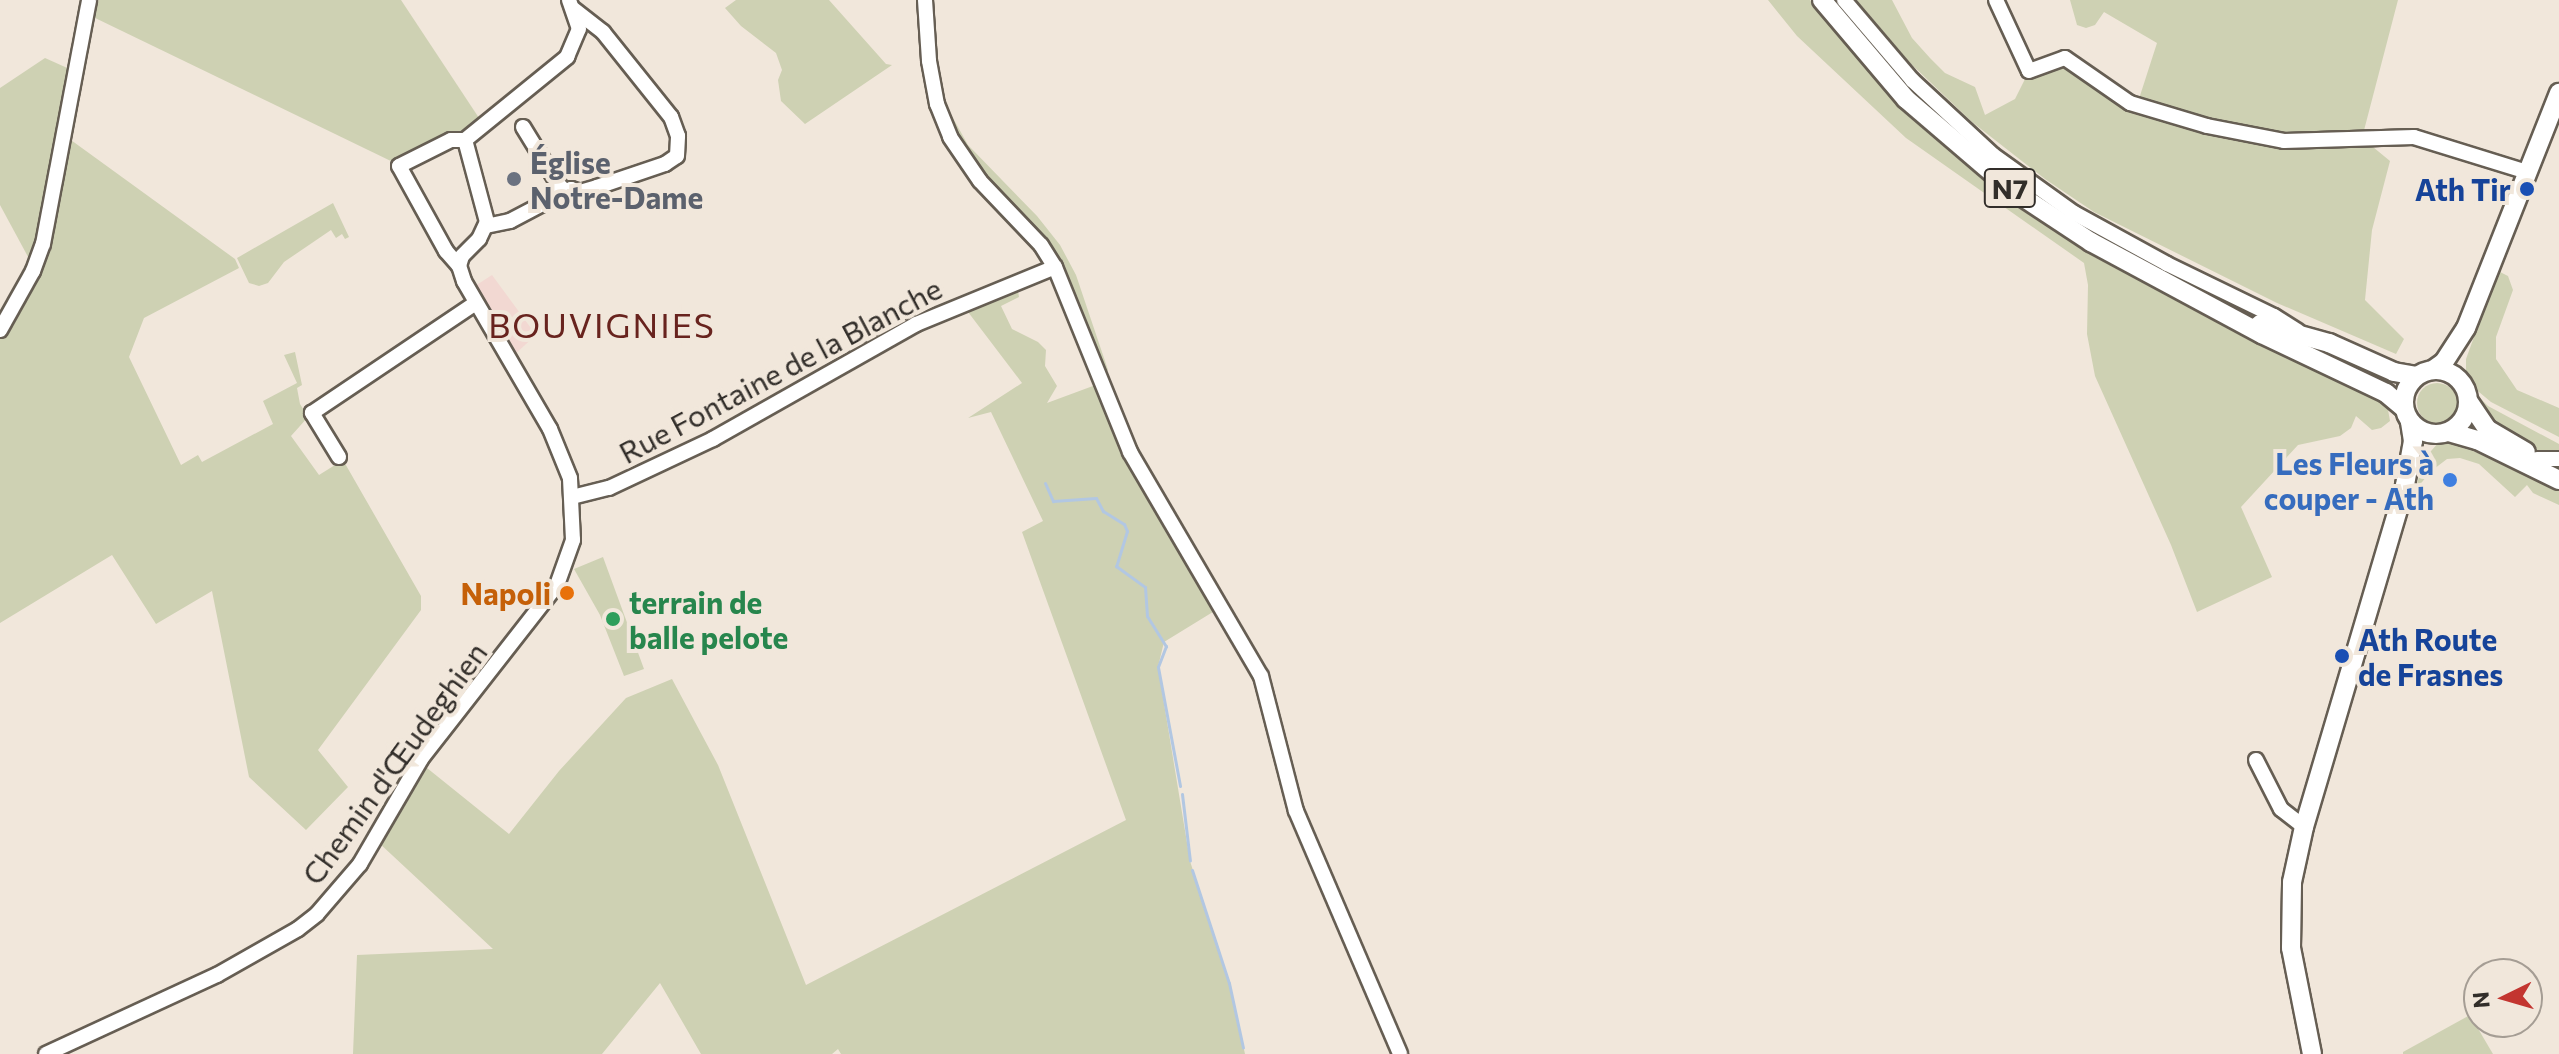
<!DOCTYPE html>
<html>
<head>
<meta charset="utf-8">
<style>
  body { margin:0 }
  #map { position:relative; width:2559px; height:1054px; overflow:hidden; background:#f1e7db; font-family:Commissioner,sans-serif }
  div>[style] { position:absolute }
  .education>* { inset:0; background:#f2d8d2 }
  .green>* { inset:0; background:#ced1b3 }
  .round { border-radius:50% }
  .stream>* { height:3px; margin:-1.5px; padding:0 1.5px; transform-origin:1.5px; border-radius:1.5px; background:#b2c7e2 }
  .roads { filter:drop-shadow(2px 0 #665e53) drop-shadow(-2px 0 #665e53) drop-shadow(0 2px #665e53) drop-shadow(0 -2px #665e53) }
  .minor>* { height:14px; margin:-7px; padding:0 7px; transform-origin:7px; border-radius:7px; background:#fff }
  .major>* { height:18px; margin:-9px; padding:0 9px; transform-origin:9px; border-radius:9px; background:#fff }
  .major>.ring { margin:-9px; padding:0; box-sizing:content-box; background:none; border:18px solid #fff; border-radius:50% }
  .dots>* { width:22px; height:22px; translate:-50% -50%; box-sizing:border-box; border:4px solid #f1e7db; border-radius:50% }
  span { translate:-50% -50%; white-space:nowrap; text-align:center; line-height:1.15; -webkit-text-stroke:8px #f1e7db; paint-order:stroke }
  .shield-label span { padding:2px 6px; background:#f1e7db; border:2px solid; border-radius:6px; -webkit-text-stroke-width:0 }
  .shield-label { font-size:28px; color:#322e2a; font-weight:700 }
  .worship-label { font-size:30px; color:#5b616d; font-weight:700 }
  .left { translate:0 -50%; text-align:left }
  .transit-label { font-size:30px; color:#164399; font-weight:700 }
  .right { translate:-100% -50%; text-align:right }
  .street-label { font-size:30px; color:#322e2a }
  .shop-label { font-size:30px; color:#366cbe; font-weight:700 }
  .food-label { font-size:30px; color:#c56008; font-weight:700 }
  .leisure-label { font-size:30px; color:#27864d; font-weight:700 }
  .quarter-label { font-size:34px; color:#68231e; letter-spacing:2px }
  .north { position:absolute; left:2463px; top:958px; width:80px; height:80px; box-sizing:border-box; background:#f1e7db; border:2px solid #a59d94; border-radius:50%; rotate:265deg; font-size:22px; font-weight:700; line-height:32px; text-align:center; color:#322e2a }
  .north::after { content:''; display:block; margin:auto; width:28px; height:36px; background:#c33530; clip-path:polygon(50% 0,100% 100%,50% 72%,0 100%) }
</style>
</head>
<body>
<div id="map">
  <div class="education">
    <div style="clip-path:polygon(492px 275px,536px 335px,514px 355px,475px 286px)"></div>
  </div>
  <div class="green">
    <div style="clip-path:polygon(99px 0,401px 0,479px 118px,455px 135px,397px 164px,91px 16px)"></div>
    <div style="clip-path:polygon(736px 0,829px 0,886px 64px,892px 65px,805px 124px,781px 101px,778px 80px,782px 70px,776px 53px,741px 26px,725px 8px)"></div>
    <div style="clip-path:polygon(1768px 0,1810px 0,1886px 91px,1928px 132px,1997px 190px,2040px 221px,2156px 288px,2387px 404px,2390px 421px,2381px 428px,2372px 430px,2356px 416px,2351px 428px,2340px 436px,2298px 445px,2241px 507px,2272px 577px,2197px 612px,2171px 545px,2095px 376px,2087px 334px,2088px 285px,2084px 263px,1906px 138px,1797px 36px)"></div>
    <div style="clip-path:polygon(1856px 0,1892px 0,1912px 38px,1930px 58px,1945px 73px,1975px 87px,1985px 115px,2015px 99px,2029px 71px,2065px 58px,2137px 105px,2157px 43px,2104px 12px,2095px 25px,2086px 28px,2077px 25px,2070px 0,2398px 0,2362px 138px,2390px 161px,2372px 230px,2365px 300px,2404px 339px,2396px 354px,2277px 303px,2094px 212px,2045px 179px,1972px 122px,1908px 61px)"></div>
    <div style="clip-path:polygon(45px 58px,74px 71px,33px 266px,0 205px,0 88px)"></div>
    <div style="clip-path:polygon(940px 86px,949px 111px,968px 145px,1037px 216px,1060px 245px,1076px 275px,1108px 370px,1102px 379px,1060px 267px,971px 163px,945px 117px)"></div>
    <div style="clip-path:polygon(64px 135px,235px 259px,239px 268px,144px 318px,129px 357px,181px 465px,198px 455px,202px 462px,273px 424px,263px 401px,297px 383px,284px 355px,295px 352px,302px 385px,297px 388px,300px 404px,308px 417px,291px 436px,319px 475px,343px 460px,421px 596px,421px 610px,318px 750px,348px 787px,306px 830px,249px 777px,212px 591px,156px 624px,112px 555px,0 623px,0 330px,27px 282px)"></div>
    <div style="clip-path:polygon(333px 203px,349px 237px,345px 239px,342px 234px,336px 238px,331px 230px,284px 262px,268px 283px,259px 286px,249px 283px,237px 258px)"></div>
    <div style="clip-path:polygon(2498px 271px,2508px 276px,2513px 290px,2496px 337px,2496px 359px,2517px 390px,2559px 408px,2559px 437px,2491px 402px,2473px 387px,2466px 371px,2466px 359px)"></div>
    <div style="clip-path:polygon(1017px 285px,1019px 297px,1001px 306px,1012px 329px,1038px 342px,1046px 350px,1045px 366px,1057px 386px,1047px 403px,1101px 383px,1221px 607px,1164px 642px,1158px 667px,1190px 861px,1229px 983px,1245px 1054px,841px 1054px,838px 1049px,832px 1054px,701px 1054px,660px 983px,602px 1054px,353px 1054px,357px 955px,493px 949px,378px 842px,419px 771px,427px 768px,509px 834px,559px 771px,626px 698px,672px 679px,718px 765px,806px 985px,1126px 820px,1022px 532px,1043px 521px,991px 412px,968px 418px,1022px 383px,965px 308px)"></div>
    <div class="round" style="left:2417px;top:383px;width:40px;height:40px"></div>
    <div style="clip-path:polygon(2479px 397px,2488px 406px,2559px 444px,2559px 455px,2531px 451px,2487px 425px,2476px 399px)"></div>
    <div style="clip-path:polygon(2448px 440px,2470px 442px,2469px 449px,2559px 490px,2559px 505px,2533px 493px,2527px 485px,2515px 497px,2479px 464px,2460px 458px,2447px 459px,2430px 472px,2415px 491px,2424px 459px,2439px 442px)"></div>
    <div style="clip-path:polygon(603px 557px,644px 669px,624px 676px,600px 615px,574px 569px)"></div>
    <div style="clip-path:polygon(2470px 1015px,2493px 1054px,2403px 1054px,2403px 1052px)"></div>
  </div>
  <div class="stream">
    <div style="left:1045px;top:483px;width:20px;rotate:66deg"></div>
    <div style="left:1053px;top:501px;width:43px;rotate:-4deg"></div>
    <div style="left:1096px;top:498px;width:15px;rotate:62deg"></div>
    <div style="left:1103px;top:511px;width:25px;rotate:32deg"></div>
    <div style="left:1124px;top:524px;width:8px;rotate:67deg"></div>
    <div style="left:1127px;top:531px;width:37px;rotate:107deg"></div>
    <div style="left:1116px;top:566px;width:36px;rotate:36deg"></div>
    <div style="left:1145px;top:587px;width:29px;rotate:86deg"></div>
    <div style="left:1147px;top:616px;width:36px;rotate:58deg"></div>
    <div style="left:1166px;top:646px;width:22px;rotate:111deg"></div>
    <div style="left:1158px;top:667px;width:121px;rotate:79.5deg"></div>
    <div style="left:1182px;top:794px;width:67px;rotate:83.2deg"></div>
    <div style="left:1192px;top:870px;width:119px;rotate:71.9deg"></div>
    <div style="left:1229px;top:983px;width:66px;rotate:77.8deg"></div>
  </div>
  <div class="roads">
    <div class="minor">
      <div style="left:925px;top:0;width:61px;rotate:86.2deg"></div>
      <div style="left:929px;top:61px;width:44px;rotate:79.5deg"></div>
      <div style="left:937px;top:104px;width:35px;rotate:68deg"></div>
      <div style="left:950px;top:137px;width:53px;rotate:55.7deg"></div>
      <div style="left:980px;top:181px;width:88px;rotate:46.4deg"></div>
      <div style="left:1041px;top:245px;width:26px;rotate:58deg"></div>
      <div style="left:1055px;top:267px;width:200px;rotate:67.9deg"></div>
      <div style="left:1130px;top:452px;width:259px;rotate:59.7deg"></div>
      <div style="left:1261px;top:676px;width:139px;rotate:75.5deg"></div>
      <div style="left:1296px;top:811px;width:264px;rotate:66.8deg"></div>
      <div style="left:1844px;top:0;width:105px;rotate:49.6deg"></div>
      <div style="left:1912px;top:80px;width:110px;rotate:42.8deg"></div>
      <div style="left:1993px;top:155px;width:100px;rotate:35.6deg"></div>
      <div style="left:2074px;top:213px;width:106px;rotate:28.7deg"></div>
      <div style="left:2167px;top:264px;width:119px;rotate:25.9deg"></div>
      <div style="left:2274px;top:316px;width:28px;rotate:32deg"></div>
      <div style="left:1996px;top:0;width:78px;rotate:65.1deg"></div>
      <div style="left:2029px;top:71px;width:38px;rotate:-20deg"></div>
      <div style="left:2065px;top:58px;width:79px;rotate:34.7deg"></div>
      <div style="left:2130px;top:103px;width:80px;rotate:16.6deg"></div>
      <div style="left:2207px;top:126px;width:78px;rotate:11deg"></div>
      <div style="left:2284px;top:141px;width:130px;rotate:-1.8deg"></div>
      <div style="left:2414px;top:137px;width:118px;rotate:17.2deg"></div>
      <div style="left:523px;top:127px;width:67px;rotate:58.4deg"></div>
      <div style="left:558px;top:184px;width:11px;rotate:45deg"></div>
      <div style="left:465px;top:140px;width:132px;rotate:-39.1deg"></div>
      <div style="left:567px;top:57px;width:30px;rotate:-67deg"></div>
      <div style="left:579px;top:29px;width:31px;rotate:-109deg"></div>
      <div style="left:486px;top:226px;width:25px;rotate:-12deg"></div>
      <div style="left:510px;top:221px;width:69px;rotate:-27.7deg"></div>
      <div style="left:571px;top:189px;width:9px;rotate:18deg"></div>
      <div style="left:580px;top:192px;width:18px;rotate:-16deg"></div>
      <div style="left:597px;top:187px;width:72px;rotate:-18.7deg"></div>
      <div style="left:665px;top:164px;width:14px;rotate:-34deg"></div>
      <div style="left:677px;top:156px;width:20px;rotate:-87deg"></div>
      <div style="left:678px;top:136px;width:20px;rotate:-110deg"></div>
      <div style="left:671px;top:117px;width:109px;rotate:-128.7deg"></div>
      <div style="left:603px;top:32px;width:37px;rotate:-142deg"></div>
      <div style="left:459px;top:266px;width:20px;rotate:-131deg"></div>
      <div style="left:446px;top:251px;width:97px;rotate:-118.9deg"></div>
      <div style="left:399px;top:166px;width:58px;rotate:-26.6deg"></div>
      <div style="left:451px;top:140px;width:14px"></div>
      <div style="left:0;top:330px;width:68px;rotate:-60.8deg"></div>
      <div style="left:33px;top:271px;width:29px;rotate:-70deg"></div>
      <div style="left:43px;top:244px;width:248px;rotate:-79.3deg"></div>
      <div style="left:339px;top:457px;width:52px;rotate:-121.5deg"></div>
      <div style="left:312px;top:413px;width:197px;rotate:-33.9deg"></div>
      <div style="left:2537px;top:459px;width:22px"></div>
      <div style="left:572px;top:497px;width:38px;rotate:-14deg"></div>
      <div style="left:609px;top:488px;width:115px;rotate:-25.2deg"></div>
      <div style="left:713px;top:439px;width:233px;rotate:-29.5deg"></div>
      <div style="left:916px;top:324px;width:150px;rotate:-22.3deg"></div>
      <div style="left:2256px;top:760px;width:55px;rotate:63deg"></div>
      <div style="left:2281px;top:809px;width:29px;rotate:38deg"></div>
      <div style="left:46px;top:1054px;width:188px;rotate:-24.8deg"></div>
      <div style="left:217px;top:975px;width:93px;rotate:-29.6deg"></div>
      <div style="left:298px;top:929px;width:24px;rotate:-38deg"></div>
      <div style="left:317px;top:914px;width:66px;rotate:-49.3deg"></div>
      <div style="left:360px;top:864px;width:121px;rotate:-59.8deg"></div>
      <div style="left:421px;top:759px;width:221px;rotate:-52deg"></div>
      <div style="left:557px;top:585px;width:48px;rotate:-70.4deg"></div>
      <div style="left:573px;top:540px;width:62px;rotate:-92.8deg"></div>
      <div style="left:570px;top:478px;width:53px;rotate:-112.2deg"></div>
      <div style="left:550px;top:429px;width:171px;rotate:-120.2deg"></div>
      <div style="left:464px;top:281px;width:16px;rotate:-108deg"></div>
      <div style="left:459px;top:266px;width:10px;rotate:-73deg"></div>
      <div style="left:462px;top:256px;width:24px;rotate:-45deg"></div>
      <div style="left:479px;top:239px;width:19px;rotate:-65deg"></div>
      <div style="left:487px;top:222px;width:85px;rotate:-105deg"></div>
    </div>
    <div class="major">
      <div style="left:1822px;top:0;width:130px;rotate:49.7deg"></div>
      <div style="left:1906px;top:99px;width:140px;rotate:40.6deg"></div>
      <div style="left:2012px;top:190px;width:95px;rotate:33.4deg"></div>
      <div style="left:2091px;top:242px;width:194px;rotate:28.3deg"></div>
      <div style="left:2262px;top:334px;width:137px;rotate:25.4deg"></div>
      <div style="left:2386px;top:393px;width:23px;rotate:40deg"></div>
      <div style="left:2260px;top:324px;width:72px;rotate:15.4deg"></div>
      <div style="left:2329px;top:343px;width:71px;rotate:24deg"></div>
      <div style="left:2394px;top:372px;width:22px;rotate:10deg"></div>
      <div style="left:2434px;top:369px;width:12px;rotate:-35deg"></div>
      <div style="left:2444px;top:362px;width:40px;rotate:-57.1deg"></div>
      <div style="left:2466px;top:328px;width:253px;rotate:-68.4deg"></div>
      <div class="ring" style="left:2404px;top:370px;width:46px;height:46px"></div>
      <div style="left:2469px;top:402px;width:32px;rotate:56deg"></div>
      <div style="left:2487px;top:429px;width:45px;rotate:30.5deg"></div>
      <div style="left:2449px;top:432px;width:29px;rotate:16deg"></div>
      <div style="left:2477px;top:440px;width:91px;rotate:26deg"></div>
      <div style="left:2312px;top:1054px;width:108px;rotate:-101.2deg"></div>
      <div style="left:2291px;top:948px;width:66px;rotate:-89.1deg"></div>
      <div style="left:2292px;top:882px;width:56px;rotate:-77.7deg"></div>
      <div style="left:2304px;top:827px;width:357px;rotate:-73.5deg"></div>
      <div style="left:2405px;top:485px;width:45px;rotate:-79.7deg"></div>
      <div style="left:2413px;top:441px;width:20px;rotate:-99deg"></div>
    </div>
  </div>
  <div class="dots">
    <div style="left:514px;top:179px;background:#6b7280"></div>
    <div style="left:2527px;top:189px;background:#1a4fb4"></div>
    <div style="left:2450px;top:480px;background:#3f7fe0"></div>
    <div style="left:567px;top:593px;background:#e8710a"></div>
    <div style="left:613px;top:619px;background:#2e9e5b"></div>
    <div style="left:2342px;top:656px;background:#1a4fb4"></div>
  </div>
  <div class="shield-label">
    <span style="left:2010px;top:188px">N7</span>
  </div>
  <div class="worship-label">
    <span class="left" style="left:530px;top:179px">Église<br>Notre-Dame</span>
  </div>
  <div class="transit-label">
    <span class="right" style="left:2511px;top:189px">Ath Tir</span>
    <span class="left" style="left:2358px;top:656px">Ath Route<br>de Frasnes</span>
  </div>
  <div class="street-label">
    <span style="left:780px;top:370px;rotate:-28deg">Rue Fontaine de la Blanche</span>
    <span style="left:394px;top:763px;rotate:-54deg">Chemin d'Œudeghien</span>
  </div>
  <div class="shop-label">
    <span class="right" style="left:2434px;top:480px">Les Fleurs à<br>couper - Ath</span>
  </div>
  <div class="food-label">
    <span class="right" style="left:551px;top:593px">Napoli</span>
  </div>
  <div class="leisure-label">
    <span class="left" style="left:629px;top:619px">terrain de<br>balle pelote</span>
  </div>
  <div class="quarter-label">
    <span style="left:602px;top:325px">BOUVIGNIES</span>
  </div>
  <div class="north">N</div>
</div>
</body>
</html>
